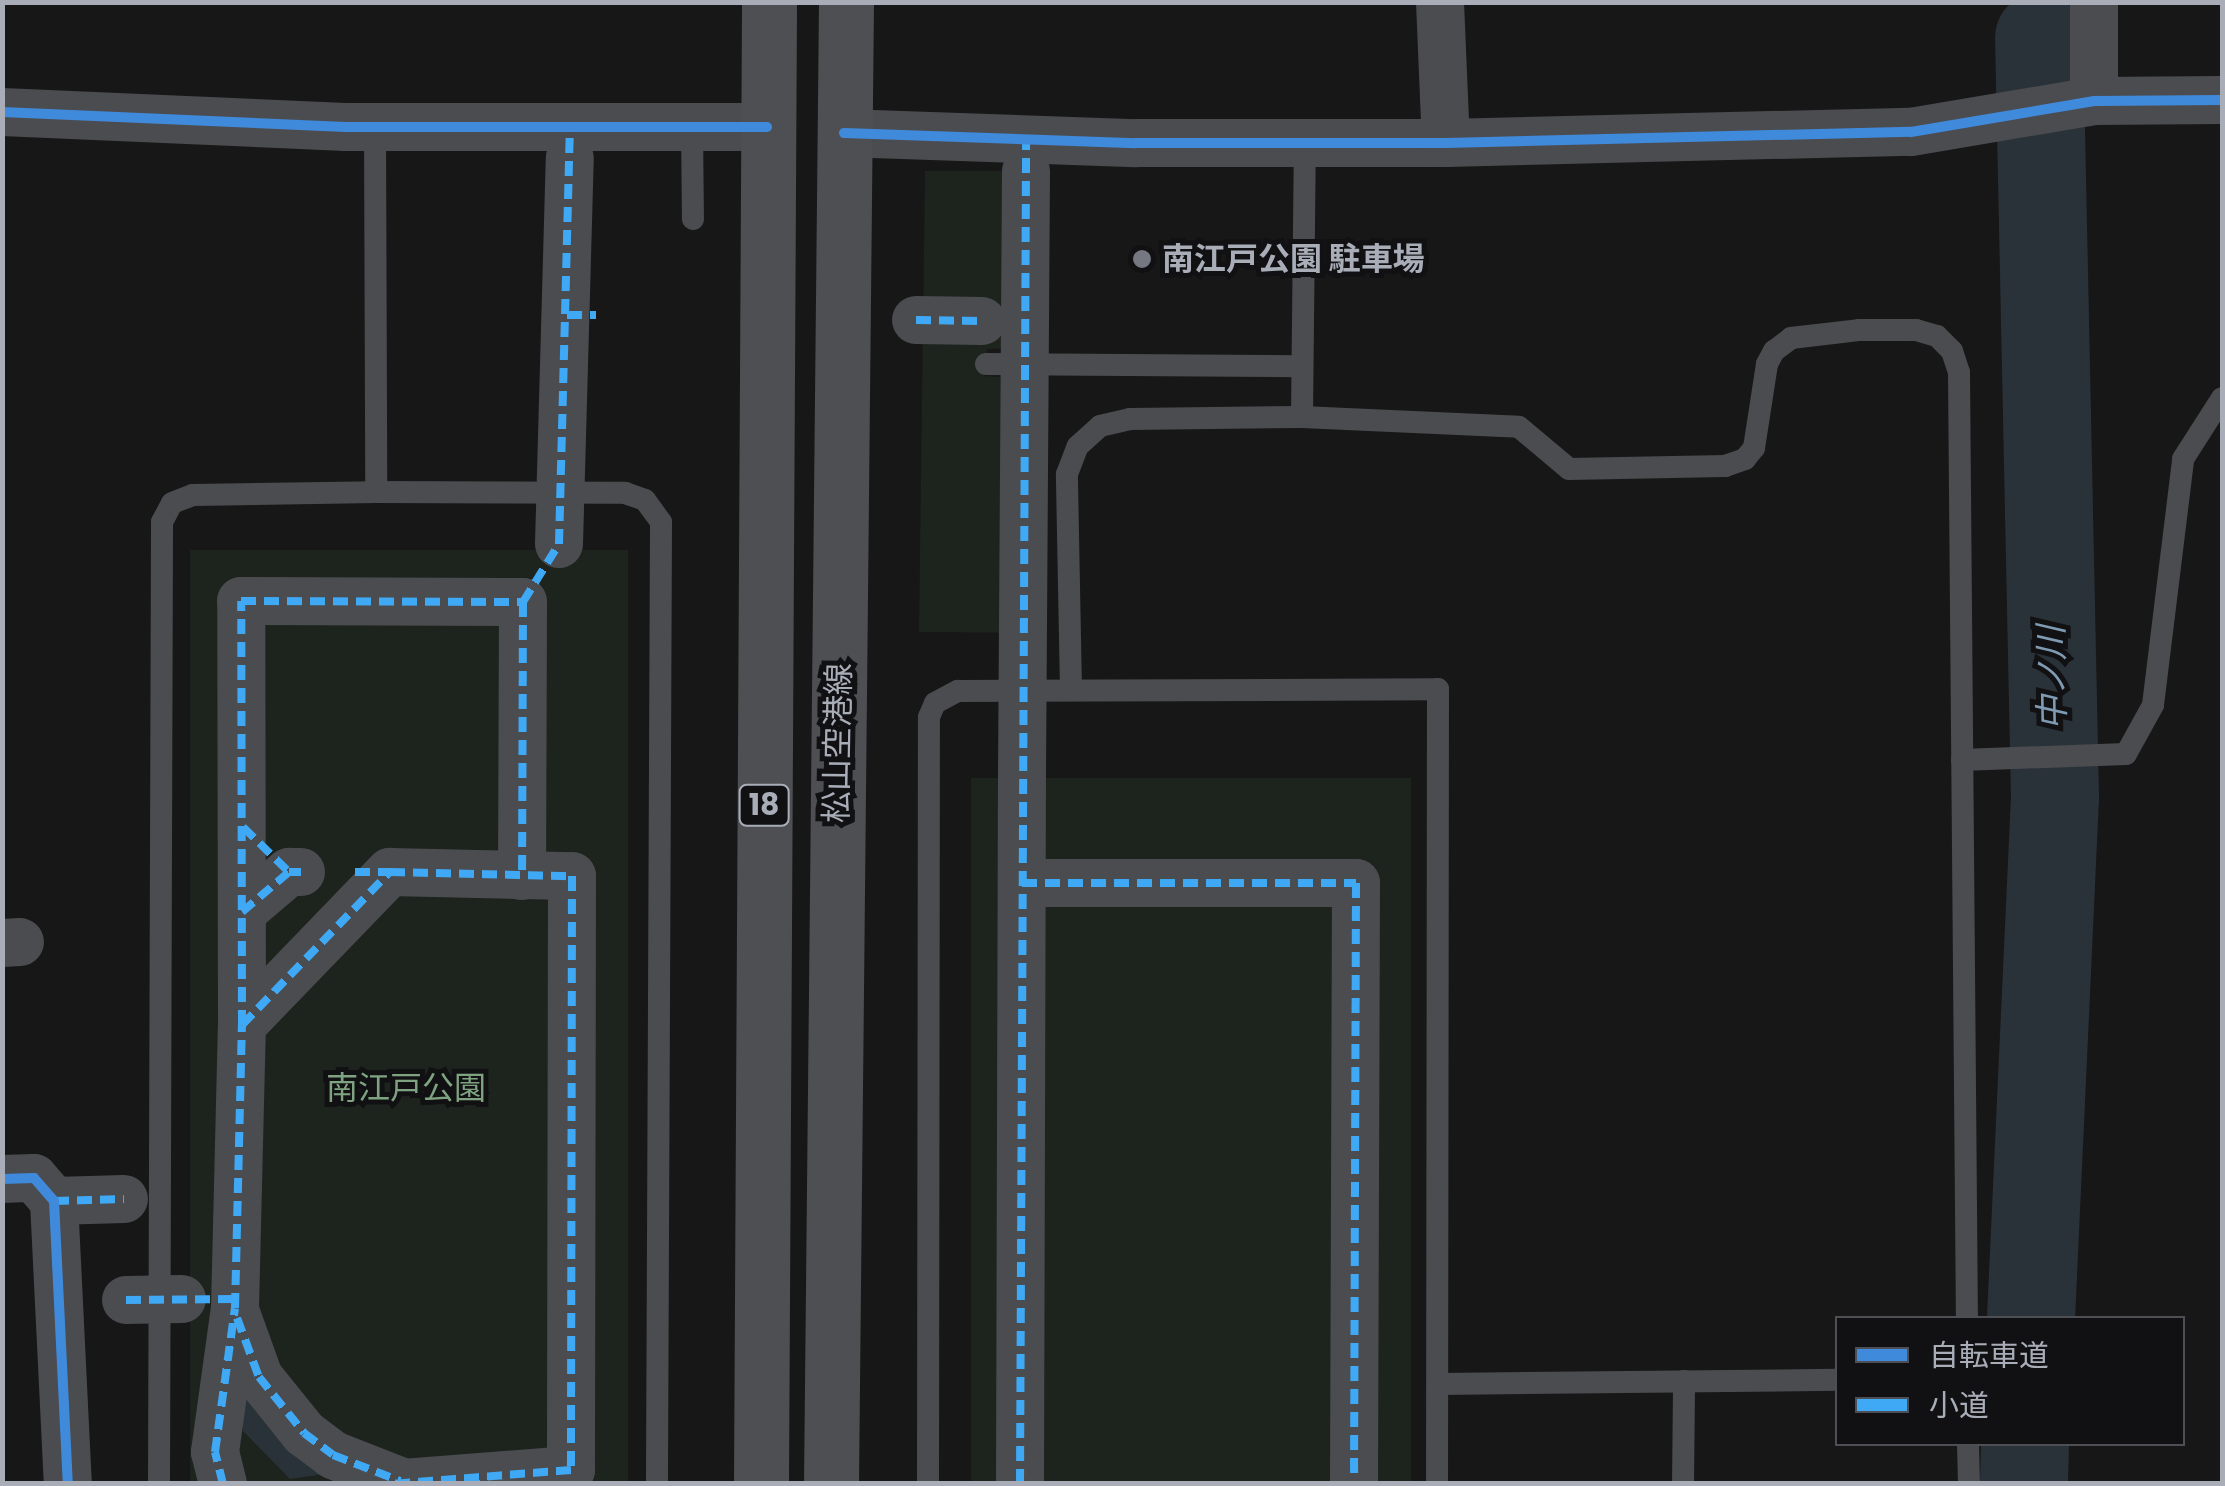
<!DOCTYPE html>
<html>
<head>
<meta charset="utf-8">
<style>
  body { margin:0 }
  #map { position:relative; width:2225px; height:1486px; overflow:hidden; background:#171717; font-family:Poppins,"Noto Sans JP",sans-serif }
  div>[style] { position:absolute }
  .green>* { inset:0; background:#1d241e; transform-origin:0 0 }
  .water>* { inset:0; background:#2a3239 }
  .river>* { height:88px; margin:-44px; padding:0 44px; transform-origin:44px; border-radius:44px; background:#2a3239 }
  .lane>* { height:22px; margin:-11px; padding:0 11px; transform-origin:11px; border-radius:11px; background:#4b4c50 }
  .street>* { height:48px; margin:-24px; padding:0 24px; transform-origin:24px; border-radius:24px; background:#4b4c50 }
  .primary>* { height:55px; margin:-27.5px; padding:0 27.5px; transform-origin:27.5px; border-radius:27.5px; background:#4d4f52 }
  .street-bridge>* { height:48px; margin:-24px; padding:0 24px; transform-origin:24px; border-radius:24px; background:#4b4c50 }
  .quiet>* { height:8px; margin-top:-4px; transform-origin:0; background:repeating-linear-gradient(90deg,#3fa9f5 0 15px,transparent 0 23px) }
  .cycleway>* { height:10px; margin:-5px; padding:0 5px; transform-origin:5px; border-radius:5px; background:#408adc }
  .dots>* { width:28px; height:28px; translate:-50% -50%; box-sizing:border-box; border:5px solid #111113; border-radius:50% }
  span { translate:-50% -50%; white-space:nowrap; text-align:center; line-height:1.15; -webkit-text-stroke:10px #111113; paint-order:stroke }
  .shield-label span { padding:2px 8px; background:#111113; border:2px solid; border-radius:8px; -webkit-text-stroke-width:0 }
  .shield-label { font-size:30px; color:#a8adb8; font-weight:700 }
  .poi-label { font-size:32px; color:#a8adb8; font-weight:700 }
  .left { translate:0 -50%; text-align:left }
  .street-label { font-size:32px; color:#a8adb8 }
  .park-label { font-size:32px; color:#7fa381 }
  .water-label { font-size:35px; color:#7f9bb3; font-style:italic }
  .frame { position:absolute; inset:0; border:5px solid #a8adb8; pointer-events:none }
  .legend { position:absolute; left:1835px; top:1316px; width:350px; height:130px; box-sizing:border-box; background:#111113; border:2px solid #4d4f55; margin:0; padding:12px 18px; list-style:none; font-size:30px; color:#a8adb8 }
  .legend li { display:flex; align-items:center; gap:20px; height:50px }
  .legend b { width:50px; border:2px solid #4d4f55 }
</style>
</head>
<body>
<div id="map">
  <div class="green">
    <div style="clip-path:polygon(925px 171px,1007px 171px,1018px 348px,987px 349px,984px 376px,1046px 379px,1046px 633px,919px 632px)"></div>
    <div style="left:190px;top:550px;width:438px;height:934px"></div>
    <div style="left:971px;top:778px;width:440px;height:706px"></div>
  </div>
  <div class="water">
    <div style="clip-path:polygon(256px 1390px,338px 1472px,290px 1479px,243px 1431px,242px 1396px)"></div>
  </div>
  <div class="river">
    <div style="left:2031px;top:1318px;width:521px;rotate:-87.36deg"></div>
    <div style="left:2055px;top:798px;width:761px;rotate:-91.2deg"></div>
    <div style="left:2024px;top:1484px;width:40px;rotate:-88.6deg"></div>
  </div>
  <div class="lane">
    <div style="left:375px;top:127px;width:365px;rotate:89.8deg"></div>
    <div style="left:692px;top:127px;width:92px;rotate:89.4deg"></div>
    <div style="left:986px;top:364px;width:316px;rotate:0.4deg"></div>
    <div style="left:1302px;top:417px;width:217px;rotate:2.6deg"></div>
    <div style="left:1519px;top:427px;width:65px;rotate:40deg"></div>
    <div style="left:1569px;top:469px;width:156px;rotate:-1.1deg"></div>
    <div style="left:1725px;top:466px;width:21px;rotate:-19deg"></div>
    <div style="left:1745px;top:459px;width:14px;rotate:-51deg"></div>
    <div style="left:1754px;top:448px;width:85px;rotate:-81.2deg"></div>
    <div style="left:1767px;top:364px;width:15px;rotate:-62deg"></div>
    <div style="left:1774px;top:351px;width:21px;rotate:-37deg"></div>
    <div style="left:1791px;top:338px;width:68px;rotate:-6.7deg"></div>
    <div style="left:1859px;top:330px;width:57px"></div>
    <div style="left:1916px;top:330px;width:22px;rotate:16deg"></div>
    <div style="left:1937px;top:336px;width:21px;rotate:45deg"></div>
    <div style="left:1952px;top:351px;width:22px;rotate:72deg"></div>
    <div style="left:1959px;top:372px;width:946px;rotate:89.52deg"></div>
    <div style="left:1071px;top:690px;width:216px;rotate:-91.1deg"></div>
    <div style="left:1067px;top:474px;width:30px;rotate:-69deg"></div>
    <div style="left:1078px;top:446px;width:30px;rotate:-42deg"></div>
    <div style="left:1100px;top:426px;width:31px;rotate:-13deg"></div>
    <div style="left:1130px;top:419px;width:172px;rotate:-0.7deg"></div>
    <div style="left:1302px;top:417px;width:277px;rotate:-89.4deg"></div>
    <div style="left:1962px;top:760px;width:164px;rotate:-2.1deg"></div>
    <div style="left:2126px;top:754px;width:56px;rotate:-61.1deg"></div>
    <div style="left:2153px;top:705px;width:248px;rotate:-83deg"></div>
    <div style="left:2183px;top:459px;width:72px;rotate:-57.4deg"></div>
    <div style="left:1438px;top:1384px;width:400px;rotate:-0.6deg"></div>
    <div style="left:1968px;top:1444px;width:40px;rotate:88.6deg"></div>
    <div style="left:159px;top:1484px;width:962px;rotate:-89.82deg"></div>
    <div style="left:162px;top:522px;width:21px;rotate:-62deg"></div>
    <div style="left:172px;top:503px;width:22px;rotate:-21deg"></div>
    <div style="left:193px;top:495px;width:183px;rotate:-0.9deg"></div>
    <div style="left:376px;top:492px;width:249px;rotate:0.2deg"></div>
    <div style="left:625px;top:493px;width:21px;rotate:19deg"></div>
    <div style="left:645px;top:500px;width:27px;rotate:54deg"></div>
    <div style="left:661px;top:522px;width:962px;rotate:90.24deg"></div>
    <div style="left:928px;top:1484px;width:767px;rotate:-89.93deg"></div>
    <div style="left:929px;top:717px;width:15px;rotate:-67deg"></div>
    <div style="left:935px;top:703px;width:26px;rotate:-28deg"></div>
    <div style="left:958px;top:691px;width:480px;rotate:-0.2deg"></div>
    <div style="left:1438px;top:689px;width:795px;rotate:90.07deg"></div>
    <div style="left:1683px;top:1484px;width:103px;rotate:-89.4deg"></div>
  </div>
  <div class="street">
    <div style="left:1440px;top:2px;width:141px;rotate:87.6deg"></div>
    <div style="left:2094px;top:2px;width:99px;rotate:90deg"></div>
    <div style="left:2px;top:112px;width:344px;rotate:2.5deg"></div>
    <div style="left:346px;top:127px;width:421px"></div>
    <div style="left:844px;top:133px;width:292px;rotate:2deg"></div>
    <div style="left:1136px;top:143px;width:310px"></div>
    <div style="left:1446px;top:143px;width:465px;rotate:-1.4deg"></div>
    <div style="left:1911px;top:132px;width:186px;rotate:-9.6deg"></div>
    <div style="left:2094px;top:101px;width:128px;rotate:-0.4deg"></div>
    <div style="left:916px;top:320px;width:66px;rotate:0.9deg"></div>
    <div style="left:1022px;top:883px;width:334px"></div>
    <div style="left:1356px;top:883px;width:601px;rotate:90.19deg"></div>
    <div style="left:242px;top:912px;width:62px;rotate:-40.4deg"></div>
    <div style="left:289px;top:872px;width:12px"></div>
    <div style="left:2px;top:943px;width:18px;rotate:-3deg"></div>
    <div style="left:242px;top:1025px;width:213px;rotate:-46deg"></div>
    <div style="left:390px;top:872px;width:182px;rotate:1.3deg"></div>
    <div style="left:572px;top:876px;width:594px;rotate:90.1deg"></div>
    <div style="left:571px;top:1470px;width:184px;rotate:175.6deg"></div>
    <div style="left:2px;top:1179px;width:32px;rotate:-2deg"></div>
    <div style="left:34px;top:1178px;width:30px;rotate:49deg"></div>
    <div style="left:54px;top:1201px;width:283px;rotate:87.2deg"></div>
    <div style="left:54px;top:1201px;width:70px;rotate:-1.6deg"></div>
    <div style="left:237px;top:1316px;width:65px;rotate:70.2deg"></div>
    <div style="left:259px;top:1377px;width:72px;rotate:51.2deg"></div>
    <div style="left:304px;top:1433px;width:36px;rotate:37deg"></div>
    <div style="left:333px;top:1455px;width:72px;rotate:21.2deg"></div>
    <div style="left:223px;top:1484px;width:33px;rotate:-104deg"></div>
    <div style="left:215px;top:1452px;width:145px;rotate:-82.1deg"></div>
    <div style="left:235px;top:1308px;width:283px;rotate:-88.6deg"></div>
    <div style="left:242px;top:1025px;width:424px;rotate:-90.1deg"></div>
    <div style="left:241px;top:601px;width:282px;rotate:0.2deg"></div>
    <div style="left:523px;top:602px;width:274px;rotate:90.2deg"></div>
    <div style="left:1020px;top:1484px;width:709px;rotate:-89.84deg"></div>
  </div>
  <div class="primary">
    <div style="left:761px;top:1484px;width:1482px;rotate:-89.69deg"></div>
    <div style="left:831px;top:1484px;width:1482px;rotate:-89.42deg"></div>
  </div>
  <div class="street-bridge">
    <div style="left:559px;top:544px;width:386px;rotate:-88.4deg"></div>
    <div style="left:1022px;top:775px;width:604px;rotate:-89.62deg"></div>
    <div style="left:126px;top:1300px;width:56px;rotate:-1deg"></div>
  </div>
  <div class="quiet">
    <div style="left:567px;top:315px;width:29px"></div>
    <div style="left:916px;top:320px;width:66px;rotate:0.9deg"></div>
    <div style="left:523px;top:602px;width:68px;rotate:-58.2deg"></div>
    <div style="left:559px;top:544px;width:418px;rotate:-88.5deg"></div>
    <div style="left:243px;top:827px;width:64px;rotate:44.4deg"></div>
    <div style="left:355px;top:872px;width:35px"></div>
    <div style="left:1022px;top:883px;width:334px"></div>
    <div style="left:1356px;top:883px;width:601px;rotate:90.19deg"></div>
    <div style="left:242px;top:912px;width:62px;rotate:-40.4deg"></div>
    <div style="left:289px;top:872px;width:12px"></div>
    <div style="left:242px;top:1025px;width:213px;rotate:-46deg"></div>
    <div style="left:390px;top:872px;width:182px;rotate:1.3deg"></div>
    <div style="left:572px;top:876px;width:594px;rotate:90.1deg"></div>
    <div style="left:571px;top:1470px;width:184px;rotate:175.6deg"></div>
    <div style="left:54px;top:1201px;width:70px;rotate:-1.6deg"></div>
    <div style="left:126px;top:1300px;width:109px;rotate:-0.5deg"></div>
    <div style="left:237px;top:1318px;width:63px;rotate:69.6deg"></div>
    <div style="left:259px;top:1377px;width:72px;rotate:51.2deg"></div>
    <div style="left:304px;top:1433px;width:36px;rotate:37deg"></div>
    <div style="left:333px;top:1455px;width:72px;rotate:21.2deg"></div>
    <div style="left:223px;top:1484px;width:33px;rotate:-104deg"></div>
    <div style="left:215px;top:1452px;width:145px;rotate:-82.1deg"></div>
    <div style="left:235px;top:1308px;width:283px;rotate:-88.6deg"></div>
    <div style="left:242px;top:1025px;width:424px;rotate:-90.1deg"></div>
    <div style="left:241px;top:601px;width:282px;rotate:0.2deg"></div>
    <div style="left:523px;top:602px;width:274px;rotate:90.2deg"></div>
    <div style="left:1020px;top:1484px;width:1345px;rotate:-89.74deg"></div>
  </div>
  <div class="cycleway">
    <div style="left:2px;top:112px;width:344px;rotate:2.5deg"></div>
    <div style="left:346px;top:127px;width:421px"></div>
    <div style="left:844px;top:133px;width:292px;rotate:2deg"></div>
    <div style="left:1136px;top:143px;width:310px"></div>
    <div style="left:1446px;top:143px;width:465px;rotate:-1.4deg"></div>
    <div style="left:1911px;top:132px;width:186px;rotate:-9.6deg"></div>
    <div style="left:2094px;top:101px;width:128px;rotate:-0.4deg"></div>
    <div style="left:2px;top:1179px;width:32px;rotate:-2deg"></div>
    <div style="left:34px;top:1178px;width:30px;rotate:49deg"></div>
    <div style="left:54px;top:1201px;width:283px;rotate:87.2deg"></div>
  </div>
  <div class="dots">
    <div style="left:1142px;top:259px;background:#757880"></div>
  </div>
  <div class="shield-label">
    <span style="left:764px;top:805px">18</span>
  </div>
  <div class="poi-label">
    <span class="left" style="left:1162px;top:259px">南江戸公園 駐車場</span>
  </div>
  <div class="street-label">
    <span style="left:838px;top:743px;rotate:-89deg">松山空港線</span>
  </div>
  <div class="park-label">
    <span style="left:406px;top:1088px">南江戸公園</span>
  </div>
  <div class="water-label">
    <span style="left:2052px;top:678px;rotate:-91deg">中ノ川</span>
  </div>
  <div class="frame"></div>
  <ul class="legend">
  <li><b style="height:12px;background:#408adc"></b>自転車道</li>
  <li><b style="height:12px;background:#3fa9f5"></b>小道</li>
  </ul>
</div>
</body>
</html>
